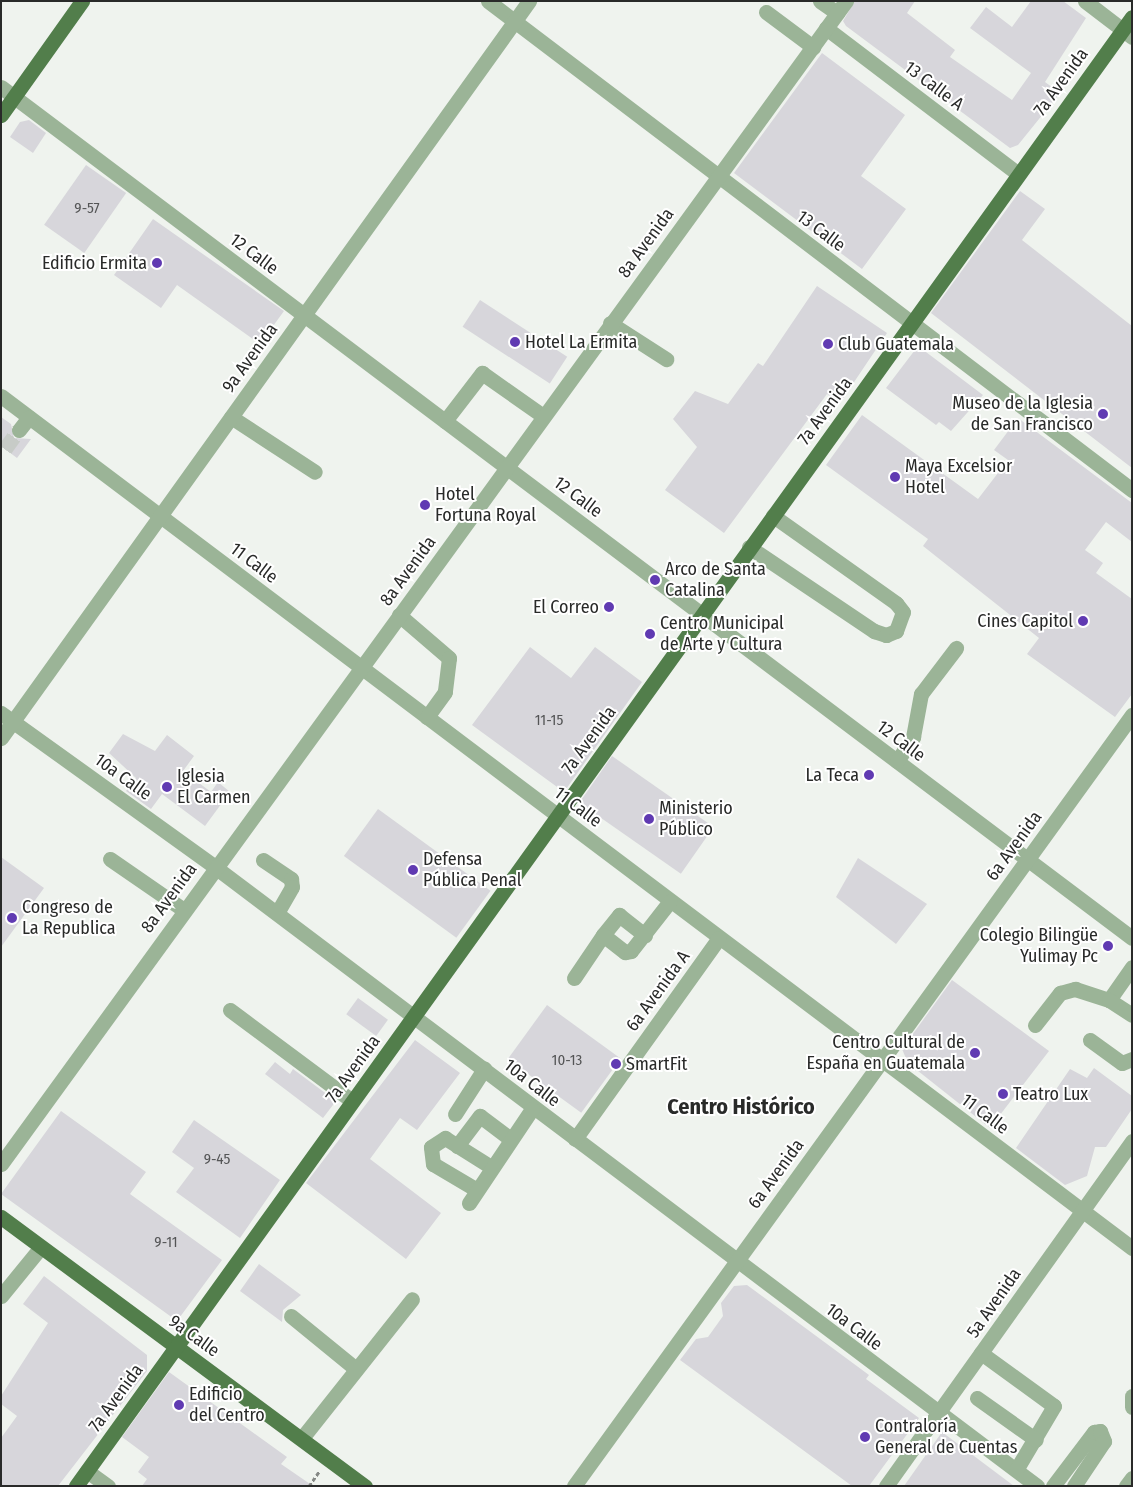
<!DOCTYPE html>
<html>
<head>
<meta charset="utf-8">
<style>
  body { margin:0 }
  #map { position:relative; width:1133px; height:1487px; overflow:hidden; background:#eff3ee; font-family:"Fira Sans Condensed",sans-serif }
  div>[style] { position:absolute }
  .building>* { inset:0; background:#d7d6db; transform-origin:0 0 }
  .minor-tunnel>* { height:15px; margin-top:-7.5px; transform-origin:0; background:repeating-linear-gradient(90deg,#c7cbc7 0 15px,transparent 0 23px) }
  .path>* { height:3px; margin-top:-1.5px; transform-origin:0; background:repeating-linear-gradient(90deg,#858885 0 4px,transparent 0 6.5px) }
  .minor>* { height:15px; margin:-7.5px; padding:0 7.5px; transform-origin:7.5px; border-radius:7.5px; background:#9bb497 }
  .major>* { height:15px; margin:-7.5px; padding:0 7.5px; transform-origin:7.5px; border-radius:7.5px; background:#527e4b }
  .dots>* { width:14px; height:14px; translate:-50% -50%; box-sizing:border-box; border:2px solid #fff; border-radius:50% }
  span { translate:-50% -50%; white-space:nowrap; text-align:center; line-height:1.15; -webkit-text-stroke:4px #fff; paint-order:stroke }
  .number-label { font-size:15px; color:#545556 }
  .number-label span { -webkit-text-stroke-width:0 }
  .street-label { font-size:18px; color:#292a29 }
  .poi-label { font-size:18px; color:#292a29 }
  .right { translate:-100% -50%; text-align:right }
  .left { translate:0 -50%; text-align:left }
  .district-label { font-size:22px; color:#292a29; font-weight:700 }
  .frame { position:absolute; inset:0; border:2px solid #292a29; pointer-events:none }
</style>
</head>
<body>
<div id="map">
  <div class="building">
    <div style="clip-path:polygon(855px 1px,915px 1px,907px 13px,955px 50px,950px 57px,1012px 100px,1031px 73px,970px 28px,986px 7px,1012px 27px,1031px 1px,1063px 1px,1086px 18px,1045px 82px,1060px 93px,1018px 145px,1010px 148px,846px 26px,843px 21px)"></div>
    <div style="clip-path:polygon(822px 53px,905px 115px,861px 176px,906px 209px,862px 269px,734px 173px)"></div>
    <div style="clip-path:polygon(29px 120px,46px 133px,33px 153px,10px 137px,20px 122px)"></div>
    <div style="left:86px;top:165px;width:49px;height:73px;rotate:35deg"></div>
    <div style="clip-path:polygon(1020px 191px,1045px 209px,1022px 240px,1132px 326px,1132px 468px,931px 313px)"></div>
    <div style="clip-path:polygon(153px 219px,284px 311px,260px 344px,177px 285px,161px 308px,114px 275px)"></div>
    <div style="clip-path:polygon(817px 286px,887px 333px,840px 403px,827px 394px,724px 533px,665px 490px,697px 447px,673px 419px,695px 391px,728px 404px,758px 363px,763px 366px)"></div>
    <div style="left:480px;top:300px;width:104px;height:32px;rotate:33deg"></div>
    <div style="clip-path:polygon(918px 346px,983px 395px,951px 431px,939px 422px,936px 425px,886px 388px)"></div>
    <div style="clip-path:polygon(862px 415px,978px 499px,1008px 460px,994px 450px,1018px 418px,1132px 503px,1132px 542px,1106px 522px,1085px 550px,1103px 563px,1096px 573px,1132px 599px,1132px 694px,1115px 717px,1027px 654px,1039px 638px,923px 546px,928px 539px,826px 465px)"></div>
    <div style="clip-path:polygon(1px 417px,11px 424px,14px 438px,31px 439px,17px 458px,1px 446px)"></div>
    <div style="clip-path:polygon(530px 647px,571px 678px,595px 647px,642px 682px,564px 792px,472px 725px)"></div>
    <div style="clip-path:polygon(123px 734px,155px 751px,167px 735px,194px 756px,183px 771px,211px 792px,218px 782px,230px 792px,205px 826px,162px 794px,151px 809px,126px 791px,136px 778px,109px 753px)"></div>
    <div style="left:612px;top:756px;width:124px;height:57px;rotate:35deg"></div>
    <div style="left:378px;top:809px;width:139px;height:58px;rotate:36deg"></div>
    <div style="clip-path:polygon(1px 857px,44px 888px,1px 947px)"></div>
    <div style="clip-path:polygon(858px 858px,927px 904px,896px 944px,836px 897px)"></div>
    <div style="clip-path:polygon(952px 980px,1049px 1051px,990px 1128px,908px 1063px,902px 1049px)"></div>
    <div style="left:358px;top:998px;width:37px;height:20px;rotate:36deg"></div>
    <div style="left:547px;top:1005px;width:91px;height:67px;rotate:36deg"></div>
    <div style="clip-path:polygon(415px 1040px,460px 1073px,417px 1130px,400px 1118px,370px 1159px,441px 1213px,406px 1259px,306px 1183px)"></div>
    <div style="clip-path:polygon(275px 1062px,290px 1074px,293px 1069px,336px 1101px,323px 1118px,265px 1074px)"></div>
    <div style="clip-path:polygon(1094px 1068px,1132px 1096px,1132px 1109px,1106px 1147px,1095px 1147px,1087px 1176px,1065px 1185px,1016px 1148px,1070px 1069px,1087px 1078px)"></div>
    <div style="clip-path:polygon(61px 1111px,146px 1172px,130px 1194px,222px 1260px,177px 1321px,1px 1194px)"></div>
    <div style="clip-path:polygon(194px 1120px,280px 1180px,240px 1238px,176px 1192px,194px 1168px,172px 1152px)"></div>
    <div style="clip-path:polygon(259px 1264px,301px 1295px,283px 1310px,282px 1322px,240px 1291px)"></div>
    <div style="clip-path:polygon(44px 1276px,147px 1355px,147px 1371px,58px 1486px,1px 1486px,1px 1438px,17px 1416px,1px 1404px,1px 1396px,48px 1323px,23px 1304px)"></div>
    <div style="clip-path:polygon(747px 1285px,869px 1375px,866px 1379px,919px 1418px,869px 1486px,852px 1486px,680px 1360px,696px 1339px,708px 1337px,723px 1316px,721px 1303px,734px 1286px)"></div>
    <div style="clip-path:polygon(169px 1372px,287px 1457px,281px 1464px,313px 1486px,142px 1486px,147px 1479px,138px 1472px,149px 1457px,122px 1437px)"></div>
    <div style="clip-path:polygon(942px 1432px,1014px 1486px,904px 1486px)"></div>
  </div>
  <div class="minor-tunnel">
    <div style="left:5px;top:449px;width:24px;rotate:-54deg"></div>
  </div>
  <div class="path">
    <div style="left:309px;top:1486px;width:19px;rotate:-55deg"></div>
  </div>
  <div class="minor">
    <div style="left:488px;top:1px;width:809px;rotate:37.21deg"></div>
    <div style="left:820px;top:1px;width:21px;rotate:35deg"></div>
    <div style="left:1085px;top:1px;width:59px;rotate:37.5deg"></div>
    <div style="left:766px;top:12px;width:59px;rotate:36.7deg"></div>
    <div style="left:826px;top:28px;width:241px;rotate:37.2deg"></div>
    <div style="left:1px;top:87px;width:1415px;rotate:36.96deg"></div>
    <div style="left:610px;top:323px;width:67px;rotate:32.7deg"></div>
    <div style="left:1px;top:396px;width:1416px;rotate:36.99deg"></div>
    <div style="left:231px;top:417px;width:100px;rotate:33.2deg"></div>
    <div style="left:445px;top:421px;width:61px;rotate:-52.4deg"></div>
    <div style="left:482px;top:373px;width:75px;rotate:35.2deg"></div>
    <div style="left:19px;top:430px;width:16px;rotate:-52deg"></div>
    <div style="left:749px;top:547px;width:151px;rotate:33.9deg"></div>
    <div style="left:874px;top:631px;width:13px;rotate:18deg"></div>
    <div style="left:886px;top:635px;width:11px;rotate:-22deg"></div>
    <div style="left:896px;top:631px;width:20px;rotate:-70deg"></div>
    <div style="left:903px;top:612px;width:11px;rotate:-128deg"></div>
    <div style="left:896px;top:603px;width:151px;rotate:-144.7deg"></div>
    <div style="left:399px;top:615px;width:66px;rotate:40.7deg"></div>
    <div style="left:449px;top:658px;width:34px;rotate:97deg"></div>
    <div style="left:445px;top:692px;width:31px;rotate:126deg"></div>
    <div style="left:1px;top:713px;width:264px;rotate:35.7deg"></div>
    <div style="left:215px;top:867px;width:1029px;rotate:36.98deg"></div>
    <div style="left:1px;top:738px;width:907px;rotate:-54.38deg"></div>
    <div style="left:897px;top:761px;width:29px;rotate:-56deg"></div>
    <div style="left:913px;top:737px;width:44px;rotate:-79.5deg"></div>
    <div style="left:921px;top:694px;width:58px;rotate:-52.7deg"></div>
    <div style="left:110px;top:859px;width:90px;rotate:34.6deg"></div>
    <div style="left:263px;top:860px;width:34px;rotate:34deg"></div>
    <div style="left:291px;top:879px;width:8px;rotate:83deg"></div>
    <div style="left:292px;top:887px;width:30px;rotate:120deg"></div>
    <div style="left:603px;top:935px;width:26px;rotate:-51deg"></div>
    <div style="left:619px;top:915px;width:33px;rotate:38deg"></div>
    <div style="left:574px;top:978px;width:52px;rotate:-56deg"></div>
    <div style="left:603px;top:935px;width:28px;rotate:38deg"></div>
    <div style="left:625px;top:952px;width:6px;rotate:-9deg"></div>
    <div style="left:631px;top:951px;width:63px;rotate:-52deg"></div>
    <div style="left:1109px;top:1000px;width:40px;rotate:-55.1deg"></div>
    <div style="left:230px;top:1010px;width:152px;rotate:36.7deg"></div>
    <div style="left:1035px;top:1025px;width:41px;rotate:-52deg"></div>
    <div style="left:1060px;top:993px;width:16px;rotate:-15deg"></div>
    <div style="left:1075px;top:989px;width:36px;rotate:18deg"></div>
    <div style="left:1109px;top:1000px;width:27px;rotate:33deg"></div>
    <div style="left:1090px;top:1040px;width:39px;rotate:36deg"></div>
    <div style="left:1122px;top:1063px;width:11px;rotate:-22deg"></div>
    <div style="left:455px;top:1114px;width:54px;rotate:-57.2deg"></div>
    <div style="left:575px;top:1139px;width:247px;rotate:-54.4deg"></div>
    <div style="left:457px;top:1146px;width:38px;rotate:-53deg"></div>
    <div style="left:480px;top:1116px;width:36px;rotate:37deg"></div>
    <div style="left:1px;top:1164px;width:1438px;rotate:-54deg"></div>
    <div style="left:477px;top:1190px;width:51px;rotate:-149.4deg"></div>
    <div style="left:433px;top:1164px;width:17px;rotate:-97deg"></div>
    <div style="left:431px;top:1147px;width:17px;rotate:-33deg"></div>
    <div style="left:445px;top:1138px;width:54px;rotate:32.2deg"></div>
    <div style="left:469px;top:1203px;width:113px;rotate:-56.2deg"></div>
    <div style="left:1px;top:1296px;width:63px;rotate:-50.8deg"></div>
    <div style="left:291px;top:1316px;width:84px;rotate:39.2deg"></div>
    <div style="left:981px;top:1353px;width:90px;rotate:36deg"></div>
    <div style="left:1054px;top:1406px;width:74px;rotate:120.7deg"></div>
    <div style="left:1132px;top:1396px;width:11px;rotate:90deg"></div>
    <div style="left:977px;top:1398px;width:72px;rotate:35.4deg"></div>
    <div style="left:302px;top:1438px;width:177px;rotate:-51.6deg"></div>
    <div style="left:87px;top:1471px;width:26px;rotate:36deg"></div>
    <div style="left:574px;top:1486px;width:952px;rotate:-54.11deg"></div>
    <div style="left:886px;top:1486px;width:424px;rotate:-54.5deg"></div>
    <div style="left:1053px;top:1486px;width:68px;rotate:-52.8deg"></div>
    <div style="left:1094px;top:1432px;width:6px;rotate:-9deg"></div>
    <div style="left:1100px;top:1431px;width:11px;rotate:68deg"></div>
    <div style="left:1104px;top:1441px;width:54px;rotate:123.7deg"></div>
    <div style="left:1126px;top:1486px;width:10px;rotate:-53deg"></div>
  </div>
  <div class="major">
    <div style="left:1px;top:115px;width:140px;rotate:-54.6deg"></div>
    <div style="left:1px;top:1217px;width:453px;rotate:36.5deg"></div>
    <div style="left:76px;top:1486px;width:1809px;rotate:-54.29deg"></div>
  </div>
  <div class="dots">
    <div style="left:157px;top:263px;background:#603ab2"></div>
    <div style="left:515px;top:342px;background:#603ab2"></div>
    <div style="left:828px;top:344px;background:#603ab2"></div>
    <div style="left:1103px;top:414px;background:#603ab2"></div>
    <div style="left:895px;top:477px;background:#603ab2"></div>
    <div style="left:425px;top:505px;background:#603ab2"></div>
    <div style="left:655px;top:580px;background:#603ab2"></div>
    <div style="left:609px;top:607px;background:#603ab2"></div>
    <div style="left:1083px;top:621px;background:#603ab2"></div>
    <div style="left:650px;top:634px;background:#603ab2"></div>
    <div style="left:869px;top:775px;background:#603ab2"></div>
    <div style="left:167px;top:787px;background:#603ab2"></div>
    <div style="left:649px;top:819px;background:#603ab2"></div>
    <div style="left:413px;top:870px;background:#603ab2"></div>
    <div style="left:12px;top:918px;background:#603ab2"></div>
    <div style="left:1108px;top:946px;background:#603ab2"></div>
    <div style="left:975px;top:1053px;background:#603ab2"></div>
    <div style="left:616px;top:1064px;background:#603ab2"></div>
    <div style="left:1003px;top:1094px;background:#603ab2"></div>
    <div style="left:179px;top:1405px;background:#603ab2"></div>
    <div style="left:865px;top:1437px;background:#603ab2"></div>
  </div>
  <div class="number-label">
    <span style="left:87px;top:209px">9-57</span>
    <span style="left:549px;top:721px">11-15</span>
    <span style="left:567px;top:1061px">10-13</span>
    <span style="left:217px;top:1160px">9-45</span>
    <span style="left:166px;top:1243px">9-11</span>
  </div>
  <div class="street-label">
    <span style="left:1061px;top:82px;rotate:-54deg">7a Avenida</span>
    <span style="left:934px;top:86px;rotate:37deg">13 Calle A</span>
    <span style="left:821px;top:231px;rotate:37deg">13 Calle</span>
    <span style="left:646px;top:243px;rotate:-54deg">8a Avenida</span>
    <span style="left:254px;top:254px;rotate:37deg">12 Calle</span>
    <span style="left:250px;top:358px;rotate:-54deg">9a Avenida</span>
    <span style="left:825px;top:411px;rotate:-54deg">7a Avenida</span>
    <span style="left:578px;top:497px;rotate:37deg">12 Calle</span>
    <span style="left:254px;top:563px;rotate:37deg">11 Calle</span>
    <span style="left:408px;top:571px;rotate:-54deg">8a Avenida</span>
    <span style="left:589px;top:740px;rotate:-54deg">7a Avenida</span>
    <span style="left:901px;top:741px;rotate:37deg">12 Calle</span>
    <span style="left:123px;top:777px;rotate:36deg">10a Calle</span>
    <span style="left:578px;top:807px;rotate:37deg">11 Calle</span>
    <span style="left:1014px;top:846px;rotate:-54deg">6a Avenida</span>
    <span style="left:169px;top:898px;rotate:-54deg">8a Avenida</span>
    <span style="left:658px;top:991px;rotate:-54deg">6a Avenida A</span>
    <span style="left:353px;top:1069px;rotate:-54deg">7a Avenida</span>
    <span style="left:532px;top:1083px;rotate:38deg">10a Calle</span>
    <span style="left:985px;top:1114px;rotate:37deg">11 Calle</span>
    <span style="left:776px;top:1174px;rotate:-54deg">6a Avenida</span>
    <span style="left:994px;top:1303px;rotate:-55deg">5a Avenida</span>
    <span style="left:854px;top:1327px;rotate:37deg">10a Calle</span>
    <span style="left:194px;top:1336px;rotate:36deg">9a Calle</span>
    <span style="left:116px;top:1398px;rotate:-54deg">7a Avenida</span>
  </div>
  <div class="poi-label">
    <span class="right" style="left:147px;top:263px">Edificio Ermita</span>
    <span class="left" style="left:525px;top:342px">Hotel La Ermita</span>
    <span class="left" style="left:838px;top:344px">Club Guatemala</span>
    <span class="right" style="left:1093px;top:414px">Museo de la Iglesia<br>de San Francisco</span>
    <span class="left" style="left:905px;top:477px">Maya Excelsior<br>Hotel</span>
    <span class="left" style="left:435px;top:505px">Hotel<br>Fortuna Royal</span>
    <span class="left" style="left:665px;top:580px">Arco de Santa<br>Catalina</span>
    <span class="right" style="left:599px;top:607px">El Correo</span>
    <span class="right" style="left:1073px;top:621px">Cines Capitol</span>
    <span class="left" style="left:660px;top:634px">Centro Municipal<br>de Arte y Cultura</span>
    <span class="right" style="left:859px;top:775px">La Teca</span>
    <span class="left" style="left:177px;top:787px">Iglesia<br>El Carmen</span>
    <span class="left" style="left:659px;top:819px">Ministerio<br>Público</span>
    <span class="left" style="left:423px;top:870px">Defensa<br>Pública Penal</span>
    <span class="left" style="left:22px;top:918px">Congreso de<br>La Republica</span>
    <span class="right" style="left:1098px;top:946px">Colegio Bilingüe<br>Yulimay Pc</span>
    <span class="right" style="left:965px;top:1053px">Centro Cultural de<br>España en Guatemala</span>
    <span class="left" style="left:626px;top:1064px">SmartFit</span>
    <span class="left" style="left:1013px;top:1094px">Teatro Lux</span>
    <span class="left" style="left:189px;top:1405px">Edificio<br>del Centro</span>
    <span class="left" style="left:875px;top:1437px">Contraloría<br>General de Cuentas</span>
  </div>
  <div class="district-label">
    <span style="left:741px;top:1107px">Centro Histórico</span>
  </div>
  <div class="frame"></div>
</div>
</body>
</html>
